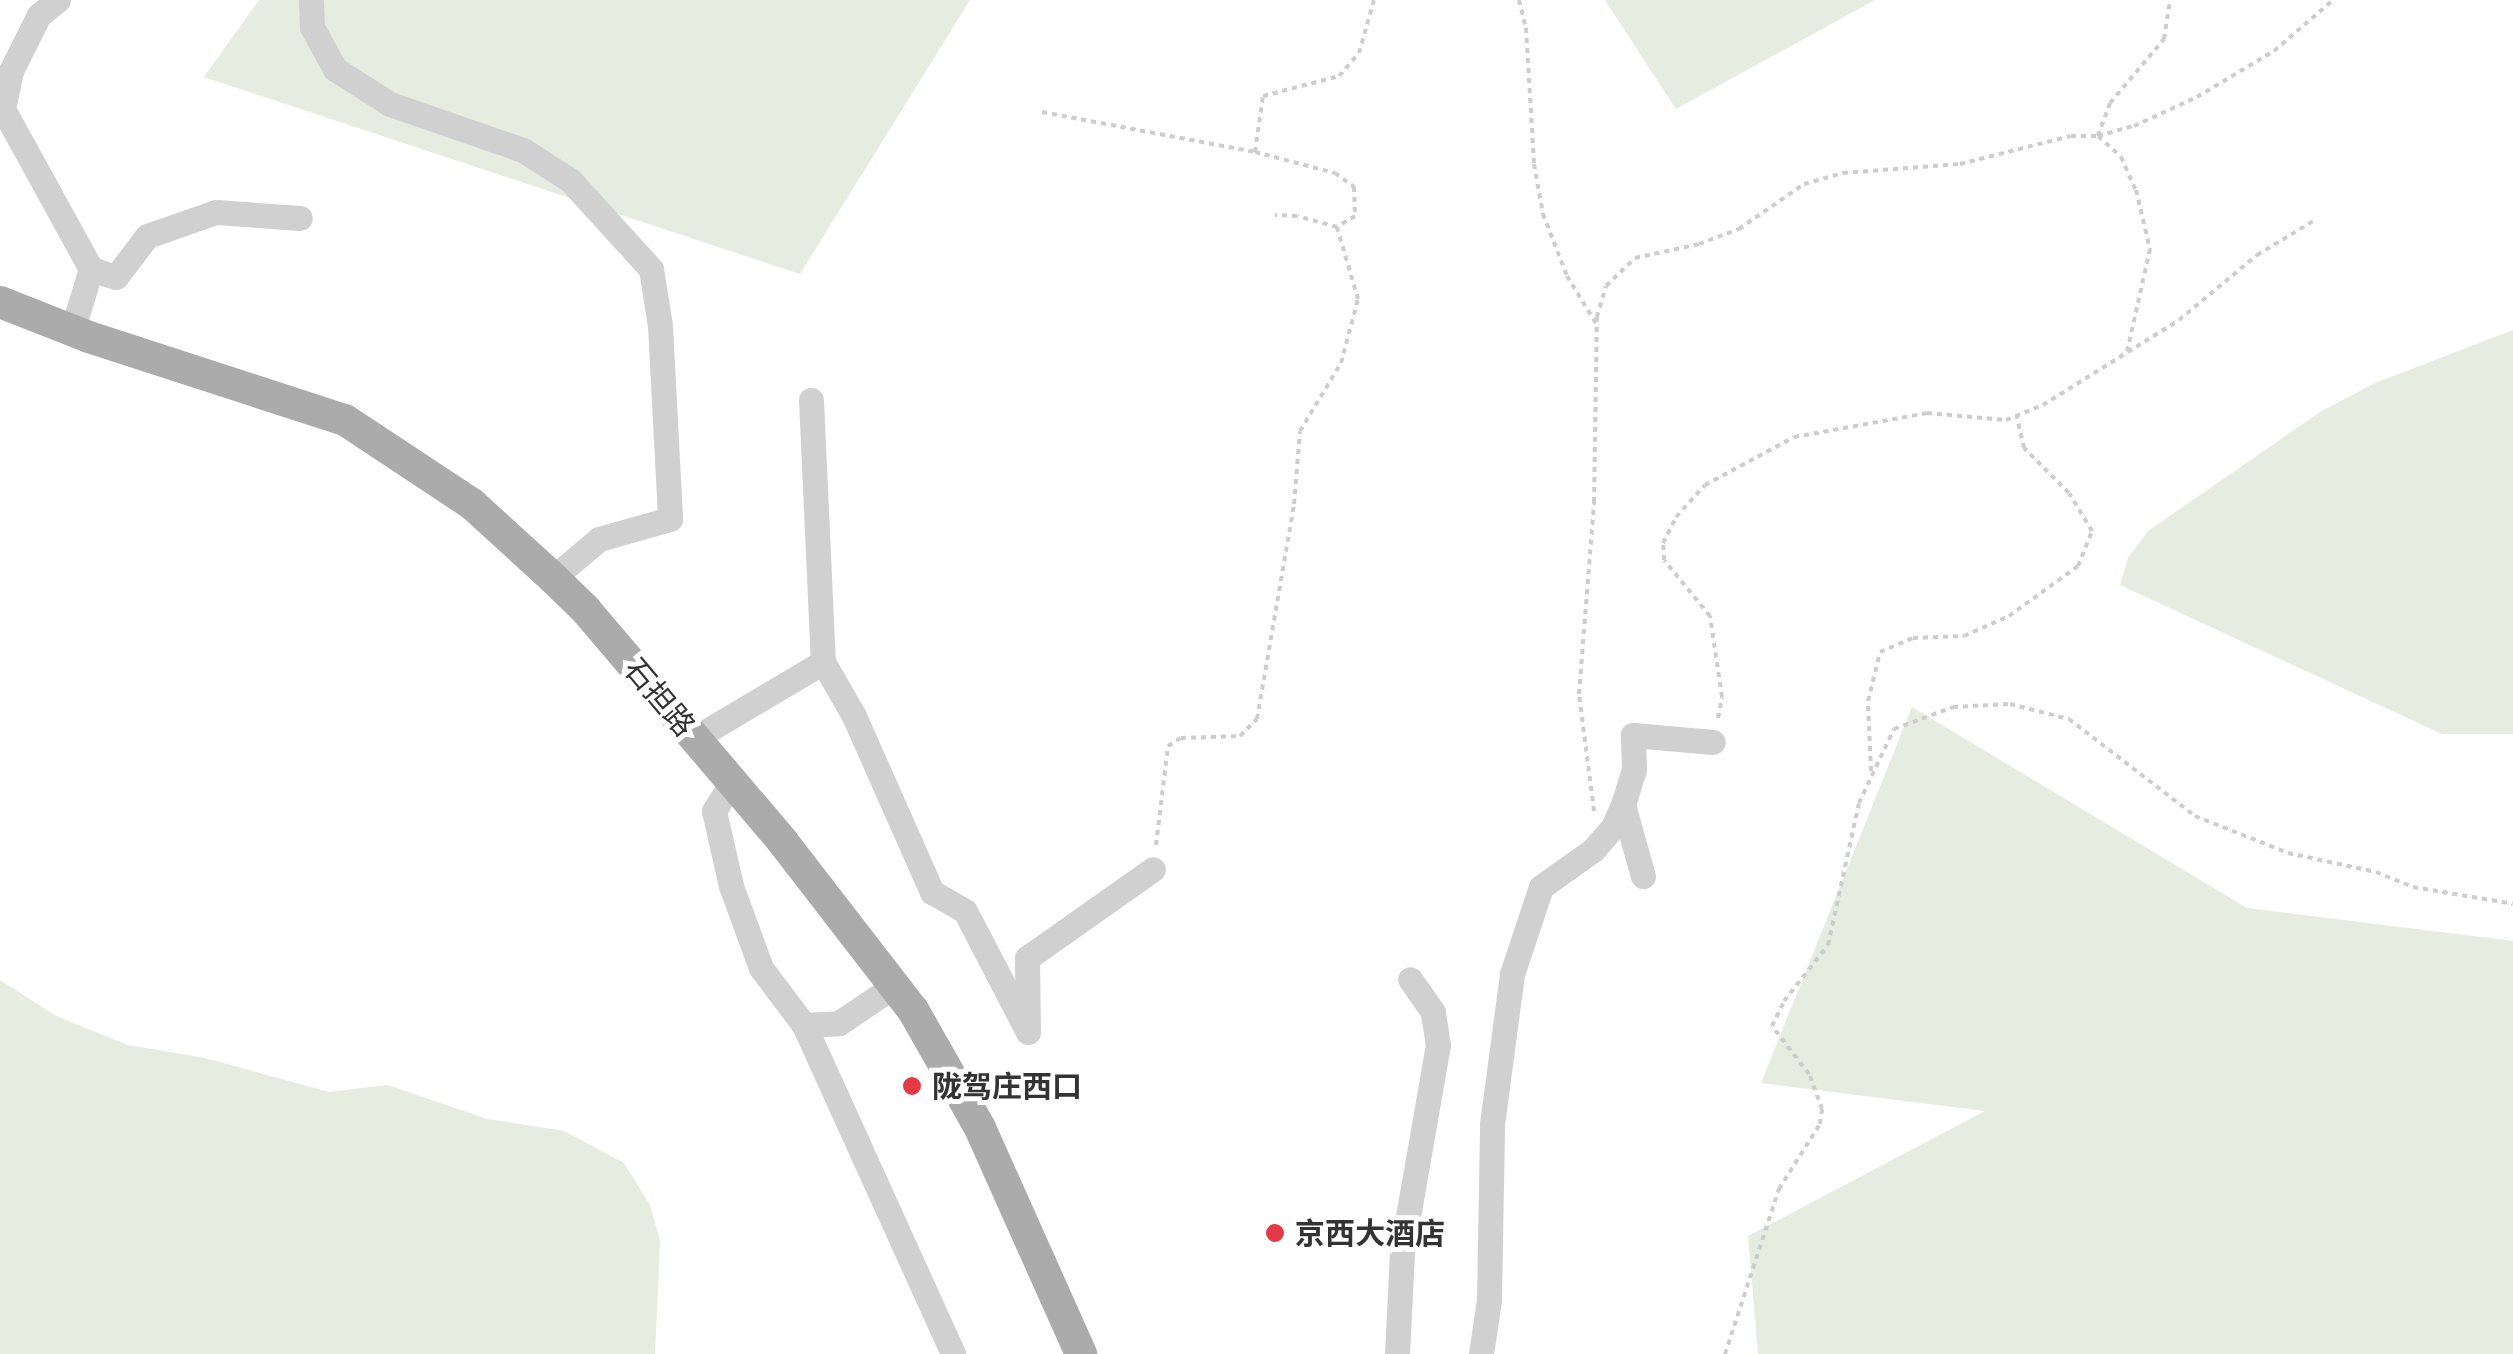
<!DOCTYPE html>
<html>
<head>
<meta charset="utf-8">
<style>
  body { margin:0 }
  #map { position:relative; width:2513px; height:1354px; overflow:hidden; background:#fff; font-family:"Titillium Web","Noto Sans SC",sans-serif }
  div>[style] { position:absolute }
  .green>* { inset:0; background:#e6ecdf }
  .path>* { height:4px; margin-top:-2px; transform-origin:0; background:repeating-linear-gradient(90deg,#cdcdcd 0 5px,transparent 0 10px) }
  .minor>* { height:25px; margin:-12.5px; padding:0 12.5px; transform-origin:12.5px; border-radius:12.5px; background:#d0d0d0 }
  .major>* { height:32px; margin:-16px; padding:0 16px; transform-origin:16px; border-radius:16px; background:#ababab }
  .dots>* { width:28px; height:28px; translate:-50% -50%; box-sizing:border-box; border:5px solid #fff; border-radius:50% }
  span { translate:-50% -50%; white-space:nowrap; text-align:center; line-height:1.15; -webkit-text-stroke:10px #fff; paint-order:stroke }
  .street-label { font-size:30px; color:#333 }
  .poi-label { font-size:30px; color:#333; font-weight:700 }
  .left { translate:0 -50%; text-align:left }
</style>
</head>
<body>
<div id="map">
  <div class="green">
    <div style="clip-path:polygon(259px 0,970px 0,800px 274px,204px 77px)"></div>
    <div style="clip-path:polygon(1605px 0,1875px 0,1676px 109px)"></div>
    <div style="clip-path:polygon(2513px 330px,2513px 734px,2442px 734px,2120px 585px,2128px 558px,2148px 531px,2320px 412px,2375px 383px)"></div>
    <div style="clip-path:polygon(1912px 707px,2247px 908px,2513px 941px,2513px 1354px,1758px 1354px,1748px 1236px,1985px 1111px,1761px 1083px)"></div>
    <div style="clip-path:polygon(0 980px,58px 1017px,128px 1045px,205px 1058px,329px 1092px,388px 1085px,487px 1119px,564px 1131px,624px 1163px,650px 1205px,660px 1241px,655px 1354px,0 1354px)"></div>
  </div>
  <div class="path">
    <div style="left:1519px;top:0;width:29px;rotate:76deg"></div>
    <div style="left:1526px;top:28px;width:136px;rotate:86.6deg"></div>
    <div style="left:1534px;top:164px;width:51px;rotate:79.8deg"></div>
    <div style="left:1543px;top:214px;width:66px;rotate:68.8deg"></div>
    <div style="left:1567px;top:276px;width:57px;rotate:58.5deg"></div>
    <div style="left:1042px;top:112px;width:217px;rotate:10.6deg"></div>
    <div style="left:1255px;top:152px;width:57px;rotate:-81.9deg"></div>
    <div style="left:1263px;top:96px;width:79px;rotate:-14.7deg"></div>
    <div style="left:1339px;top:76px;width:30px;rotate:-49deg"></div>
    <div style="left:1359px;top:53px;width:55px;rotate:-74.2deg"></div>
    <div style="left:2098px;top:136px;width:37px;rotate:-16deg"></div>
    <div style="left:2134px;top:126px;width:69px;rotate:-24.7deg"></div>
    <div style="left:2197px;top:97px;width:90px;rotate:-30.9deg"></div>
    <div style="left:2274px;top:51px;width:78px;rotate:-40.8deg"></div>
    <div style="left:2098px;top:136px;width:35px;rotate:-70deg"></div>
    <div style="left:2110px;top:103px;width:84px;rotate:-49.8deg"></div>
    <div style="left:2164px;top:39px;width:39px;rotate:-81deg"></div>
    <div style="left:1255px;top:152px;width:83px;rotate:14.7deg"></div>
    <div style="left:1335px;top:173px;width:24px;rotate:36deg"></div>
    <div style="left:1354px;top:187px;width:29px;rotate:88deg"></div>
    <div style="left:1355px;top:216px;width:21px;rotate:149deg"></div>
    <div style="left:1718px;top:718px;width:21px;rotate:-79deg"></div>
    <div style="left:1722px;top:697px;width:82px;rotate:-98.4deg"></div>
    <div style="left:1710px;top:616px;width:72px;rotate:-129.4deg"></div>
    <div style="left:1664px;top:560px;width:17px;rotate:-93deg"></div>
    <div style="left:1663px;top:543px;width:29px;rotate:-63deg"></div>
    <div style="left:1676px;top:517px;width:43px;rotate:-47.8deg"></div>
    <div style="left:1705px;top:485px;width:101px;rotate:-28.3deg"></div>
    <div style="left:1794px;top:437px;width:135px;rotate:-10.2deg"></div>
    <div style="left:1927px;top:413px;width:79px;rotate:5.1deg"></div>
    <div style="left:2006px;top:420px;width:40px;rotate:-22deg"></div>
    <div style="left:2043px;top:405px;width:160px;rotate:-32deg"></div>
    <div style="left:2179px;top:320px;width:102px;rotate:-39.8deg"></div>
    <div style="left:2257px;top:255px;width:68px;rotate:-31.1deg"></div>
    <div style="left:1871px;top:771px;width:70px;rotate:-92.5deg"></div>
    <div style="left:1868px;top:701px;width:50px;rotate:-76.2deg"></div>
    <div style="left:1880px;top:652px;width:36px;rotate:-23deg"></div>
    <div style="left:1913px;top:638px;width:51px;rotate:-2.2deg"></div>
    <div style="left:1964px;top:636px;width:49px;rotate:-24deg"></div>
    <div style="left:2009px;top:616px;width:85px;rotate:-35.9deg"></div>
    <div style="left:2078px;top:566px;width:38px;rotate:-68deg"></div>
    <div style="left:2092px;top:531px;width:44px;rotate:-121.2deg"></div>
    <div style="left:2069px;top:493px;width:64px;rotate:-135deg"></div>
    <div style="left:2024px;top:448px;width:32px;rotate:-103deg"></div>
    <div style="left:1594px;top:811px;width:118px;rotate:-97.3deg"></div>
    <div style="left:1579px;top:694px;width:193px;rotate:-85.5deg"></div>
    <div style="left:1594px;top:502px;width:185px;rotate:-89.1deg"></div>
    <div style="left:1597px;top:317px;width:32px;rotate:-74deg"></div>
    <div style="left:1606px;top:286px;width:40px;rotate:-44deg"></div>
    <div style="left:1635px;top:258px;width:66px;rotate:-12.3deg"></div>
    <div style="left:1699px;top:244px;width:43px;rotate:-20.6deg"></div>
    <div style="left:1739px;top:229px;width:79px;rotate:-34.7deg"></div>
    <div style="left:1804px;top:184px;width:41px;rotate:-15.8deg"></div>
    <div style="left:1843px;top:173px;width:117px;rotate:-4.4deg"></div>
    <div style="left:1960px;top:164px;width:114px;rotate:-14.2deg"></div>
    <div style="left:2071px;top:136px;width:27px"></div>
    <div style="left:2098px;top:136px;width:31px;rotate:42deg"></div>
    <div style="left:2121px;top:157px;width:36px;rotate:66deg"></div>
    <div style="left:2136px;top:190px;width:61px;rotate:76.7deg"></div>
    <div style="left:2150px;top:249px;width:110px;rotate:102.6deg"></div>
    <div style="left:1156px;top:845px;width:100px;rotate:-83.1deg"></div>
    <div style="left:1168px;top:746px;width:15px;rotate:-32deg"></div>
    <div style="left:1181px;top:738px;width:59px;rotate:-1.9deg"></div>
    <div style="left:1240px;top:736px;width:24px;rotate:-45deg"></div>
    <div style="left:1257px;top:719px;width:218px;rotate:-80.2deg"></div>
    <div style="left:1294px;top:504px;width:73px;rotate:-85.3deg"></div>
    <div style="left:1300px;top:431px;width:79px;rotate:-58.9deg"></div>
    <div style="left:1341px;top:363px;width:66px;rotate:-75.1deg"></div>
    <div style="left:1358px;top:299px;width:75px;rotate:-106.3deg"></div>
    <div style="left:1337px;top:227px;width:41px;rotate:-164.6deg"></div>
    <div style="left:1297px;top:216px;width:22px;rotate:-177deg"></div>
    <div style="left:1725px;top:1354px;width:174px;rotate:-71.9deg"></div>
    <div style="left:1779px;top:1189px;width:77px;rotate:-57.8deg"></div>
    <div style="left:1820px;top:1124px;width:15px;rotate:-82deg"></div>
    <div style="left:1822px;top:1109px;width:37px;rotate:-110deg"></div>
    <div style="left:1809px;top:1074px;width:61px;rotate:-127.6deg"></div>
    <div style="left:1772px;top:1026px;width:28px;rotate:-64deg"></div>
    <div style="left:1784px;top:1001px;width:71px;rotate:-51.8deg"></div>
    <div style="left:1828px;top:945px;width:145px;rotate:-77.7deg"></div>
    <div style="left:1859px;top:803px;width:82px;rotate:-64.7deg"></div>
    <div style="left:1894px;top:729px;width:63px;rotate:-20.4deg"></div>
    <div style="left:1953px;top:707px;width:57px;rotate:-3deg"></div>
    <div style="left:2010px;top:704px;width:61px;rotate:14.3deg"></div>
    <div style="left:2069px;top:719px;width:159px;rotate:37.6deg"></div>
    <div style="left:2195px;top:816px;width:100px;rotate:21.7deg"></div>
    <div style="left:2288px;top:853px;width:90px;rotate:12.2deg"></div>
    <div style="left:2376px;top:872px;width:40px;rotate:22deg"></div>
    <div style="left:2413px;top:887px;width:101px;rotate:9.6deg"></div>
  </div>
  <div class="minor">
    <div style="left:58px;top:0;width:24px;rotate:142deg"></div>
    <div style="left:39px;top:15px;width:63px;rotate:116.6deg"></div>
    <div style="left:11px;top:71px;width:39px;rotate:102deg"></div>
    <div style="left:3px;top:109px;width:183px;rotate:61.2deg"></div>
    <div style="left:311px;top:0;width:27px;rotate:88deg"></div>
    <div style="left:312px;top:27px;width:48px;rotate:61.3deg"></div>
    <div style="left:335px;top:69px;width:65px;rotate:32.5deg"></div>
    <div style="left:390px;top:104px;width:141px;rotate:19.1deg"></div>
    <div style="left:523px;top:150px;width:56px;rotate:32.6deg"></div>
    <div style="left:570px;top:180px;width:120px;rotate:47.7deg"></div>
    <div style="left:651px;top:269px;width:58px;rotate:81deg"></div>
    <div style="left:660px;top:326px;width:193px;rotate:87deg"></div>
    <div style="left:670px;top:519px;width:74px;rotate:164.3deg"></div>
    <div style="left:599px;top:539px;width:60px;rotate:139.7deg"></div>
    <div style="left:72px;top:331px;width:65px;rotate:-73deg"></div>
    <div style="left:91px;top:269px;width:26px;rotate:18deg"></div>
    <div style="left:116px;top:277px;width:51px;rotate:-52.9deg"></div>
    <div style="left:147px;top:236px;width:73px;rotate:-19.2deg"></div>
    <div style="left:216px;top:212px;width:84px;rotate:4.1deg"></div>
    <div style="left:811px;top:400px;width:262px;rotate:87.4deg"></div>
    <div style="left:695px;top:738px;width:149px;rotate:-30.7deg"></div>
    <div style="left:823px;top:662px;width:62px;rotate:60.1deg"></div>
    <div style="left:854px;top:716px;width:193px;rotate:66.1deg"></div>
    <div style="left:932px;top:892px;width:38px;rotate:30deg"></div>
    <div style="left:965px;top:911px;width:136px;rotate:62.5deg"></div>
    <div style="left:1028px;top:1032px;width:74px;rotate:-90.8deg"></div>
    <div style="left:1027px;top:958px;width:154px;rotate:-35.2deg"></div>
    <div style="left:732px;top:782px;width:34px;rotate:122deg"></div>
    <div style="left:714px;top:811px;width:77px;rotate:77.2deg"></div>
    <div style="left:731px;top:886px;width:87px;rotate:69.9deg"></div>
    <div style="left:761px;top:968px;width:71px;rotate:53deg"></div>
    <div style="left:804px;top:1025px;width:361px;rotate:65.6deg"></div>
    <div style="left:1623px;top:805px;width:38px;rotate:-73deg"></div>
    <div style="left:1634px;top:769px;width:34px;rotate:-92deg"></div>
    <div style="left:1633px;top:735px;width:80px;rotate:5deg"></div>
    <div style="left:804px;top:1025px;width:35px;rotate:-3deg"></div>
    <div style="left:839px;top:1023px;width:66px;rotate:-33.9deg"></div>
    <div style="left:1397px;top:1354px;width:103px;rotate:-87.2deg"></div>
    <div style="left:1402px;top:1251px;width:209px;rotate:-80.1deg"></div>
    <div style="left:1438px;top:1045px;width:33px;rotate:-99deg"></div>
    <div style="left:1433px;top:1012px;width:40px;rotate:-124.9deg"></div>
    <div style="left:1481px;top:1354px;width:55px;rotate:-81.6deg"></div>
    <div style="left:1489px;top:1300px;width:176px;rotate:-89deg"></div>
    <div style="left:1492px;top:1124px;width:151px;rotate:-82.4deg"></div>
    <div style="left:1512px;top:974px;width:92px;rotate:-71.6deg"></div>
    <div style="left:1541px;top:887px;width:64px;rotate:-35.4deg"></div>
    <div style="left:1593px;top:850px;width:30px;rotate:-49deg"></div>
    <div style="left:1613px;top:827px;width:24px;rotate:-66deg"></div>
    <div style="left:1623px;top:805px;width:74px;rotate:74.3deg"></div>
  </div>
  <div class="major">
    <div style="left:0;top:302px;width:96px;rotate:21.5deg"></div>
    <div style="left:89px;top:337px;width:269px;rotate:18deg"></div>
    <div style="left:345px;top:420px;width:152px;rotate:33.5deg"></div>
    <div style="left:472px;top:504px;width:110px;rotate:42.4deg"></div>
    <div style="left:553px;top:578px;width:45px;rotate:44.1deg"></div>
    <div style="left:585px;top:609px;width:306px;rotate:49.6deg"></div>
    <div style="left:783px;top:842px;width:212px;rotate:52.3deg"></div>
    <div style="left:913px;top:1010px;width:136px;rotate:60.4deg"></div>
    <div style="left:980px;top:1128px;width:248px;rotate:65.9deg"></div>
  </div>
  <div class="dots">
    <div style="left:912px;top:1086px;background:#e63946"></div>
    <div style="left:1275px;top:1233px;background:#e63946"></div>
  </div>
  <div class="street-label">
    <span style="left:660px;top:697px;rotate:50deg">石担路</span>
  </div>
  <div class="poi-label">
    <span class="left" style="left:932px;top:1086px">陇驾庄西口</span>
    <span class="left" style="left:1295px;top:1233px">京西大酒店</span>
  </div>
</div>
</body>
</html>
